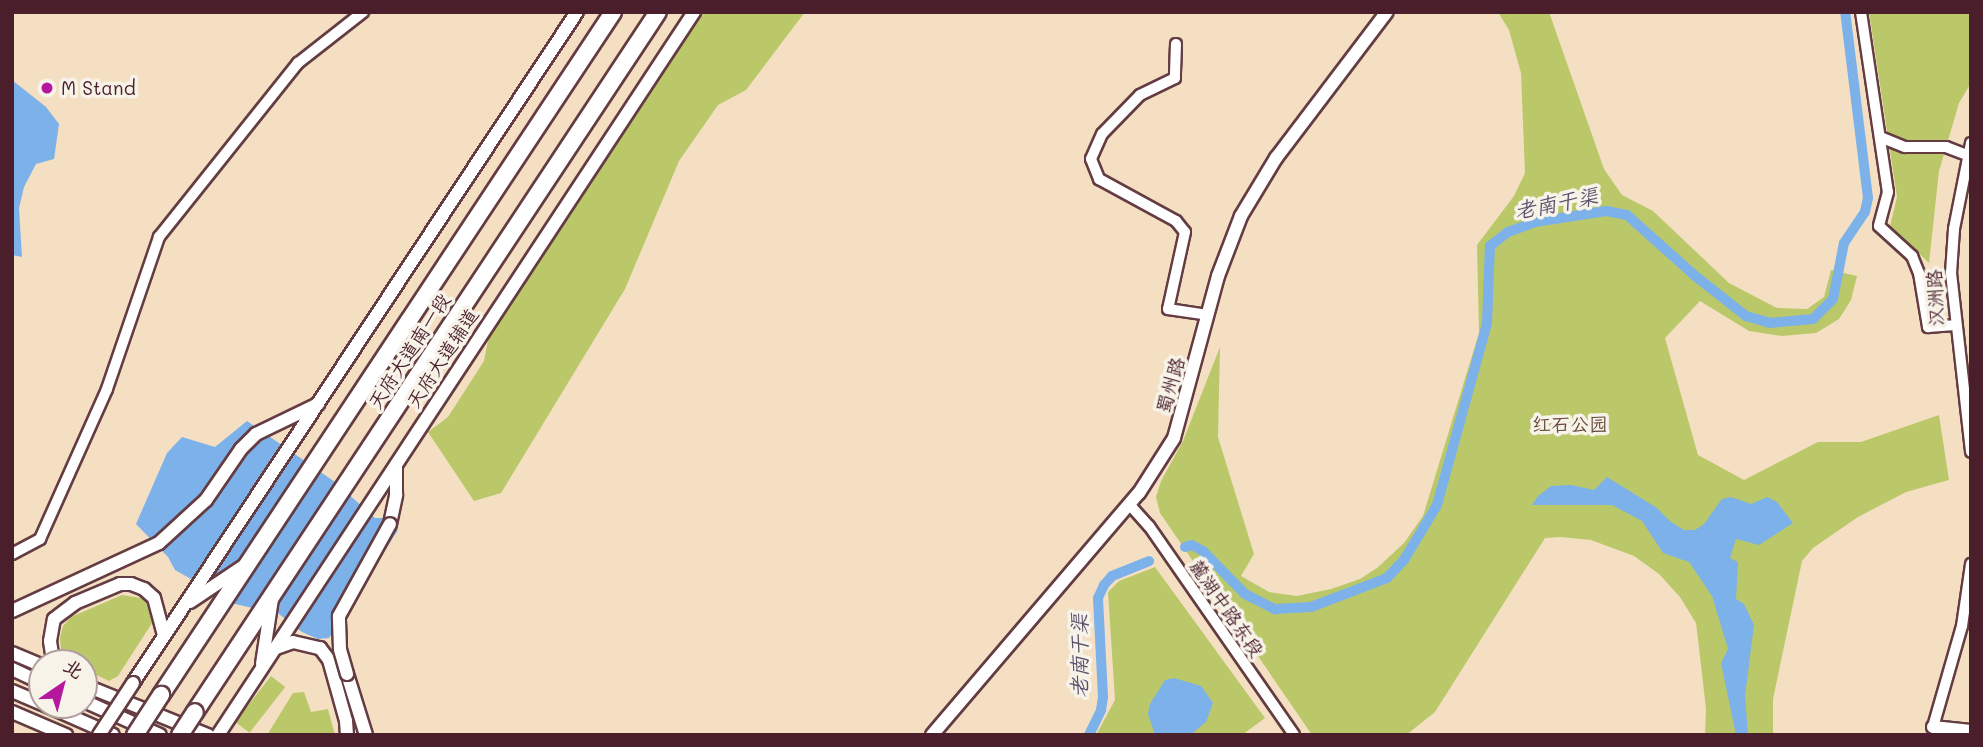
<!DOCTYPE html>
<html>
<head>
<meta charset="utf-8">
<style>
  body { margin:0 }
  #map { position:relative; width:1983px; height:747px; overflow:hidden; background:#f4dfc3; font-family:Mali,"LXGW WenKai TC",sans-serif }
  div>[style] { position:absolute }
  .green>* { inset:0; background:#bbc86a; transform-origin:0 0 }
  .water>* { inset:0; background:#7cb1ea }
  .canal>* { height:10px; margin:-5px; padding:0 5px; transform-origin:5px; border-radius:5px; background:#7cb1ea }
  .roads { filter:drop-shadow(2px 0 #643c42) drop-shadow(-2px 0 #643c42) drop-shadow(0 2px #643c42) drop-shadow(0 -2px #643c42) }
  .minor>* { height:10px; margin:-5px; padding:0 5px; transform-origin:5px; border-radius:5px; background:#fff }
  .tertiary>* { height:12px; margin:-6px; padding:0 6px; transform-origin:6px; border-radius:6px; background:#fff }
  .secondary>* { height:12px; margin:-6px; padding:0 6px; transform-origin:6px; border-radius:6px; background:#fff }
  .trunk>* { height:16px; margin:-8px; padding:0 8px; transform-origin:8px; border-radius:8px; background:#fff }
  .bridges { filter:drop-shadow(2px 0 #643c42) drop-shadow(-2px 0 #643c42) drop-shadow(0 2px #643c42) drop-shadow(0 -2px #643c42) }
  .tertiary-bridge>* { height:12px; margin:-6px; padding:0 6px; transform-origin:6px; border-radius:6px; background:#fff }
  .trunk-bridge>* { height:16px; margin:-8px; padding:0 8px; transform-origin:8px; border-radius:8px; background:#fff }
  .dots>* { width:19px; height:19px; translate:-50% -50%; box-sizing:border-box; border:4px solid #f7f3e8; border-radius:50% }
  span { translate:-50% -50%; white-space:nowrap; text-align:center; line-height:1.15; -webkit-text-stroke:7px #f7f3e8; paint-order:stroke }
  .poi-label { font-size:19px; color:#4a1f2b }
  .left { translate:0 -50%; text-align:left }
  .street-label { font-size:19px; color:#4a1f2b }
  .park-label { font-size:19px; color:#66493b }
  .water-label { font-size:21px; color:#5c526e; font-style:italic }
  .frame { position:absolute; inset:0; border:14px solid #4a1f2b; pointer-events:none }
  .north { position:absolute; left:28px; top:649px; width:70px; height:70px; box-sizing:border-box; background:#f7f3e8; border:2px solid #b29e9c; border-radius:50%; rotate:35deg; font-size:19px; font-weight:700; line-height:28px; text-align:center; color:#4a1f2b }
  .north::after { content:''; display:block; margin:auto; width:24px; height:32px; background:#b5179e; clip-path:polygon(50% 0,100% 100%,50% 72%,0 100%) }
</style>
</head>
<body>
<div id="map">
  <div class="green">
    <div style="clip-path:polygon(702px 12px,805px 12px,746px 90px,718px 105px,679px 161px,625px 289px,501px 493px,474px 501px,428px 432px,448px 417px,484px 361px,489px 335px)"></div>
    <div style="clip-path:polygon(1498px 12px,1549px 12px,1604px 169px,1622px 195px,1653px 211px,1729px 283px,1777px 308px,1807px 309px,1824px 297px,1831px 270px,1857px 276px,1851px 300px,1839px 319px,1816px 333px,1782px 336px,1749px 331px,1700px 301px,1665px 338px,1698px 455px,1744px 480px,1818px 442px,1861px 442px,1939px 415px,1949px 480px,1906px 492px,1858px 517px,1813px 548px,1802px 561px,1773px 699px,1773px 735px,1705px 735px,1706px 709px,1698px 639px,1696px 623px,1680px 597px,1659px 574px,1634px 556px,1591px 540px,1560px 537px,1545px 538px,1435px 712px,1406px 735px,1312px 735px,1160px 513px,1156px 497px,1161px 481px,1183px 441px,1220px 347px,1218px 437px,1254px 554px,1241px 576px,1269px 592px,1297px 596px,1331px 589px,1360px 579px,1377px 568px,1404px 543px,1423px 516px,1479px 333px,1477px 245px,1514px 196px,1525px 173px,1521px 73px,1509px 30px)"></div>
    <div style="clip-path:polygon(1869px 12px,1971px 12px,1971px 83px,1959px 103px,1939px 171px,1929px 263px,1890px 226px,1897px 197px)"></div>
    <div style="clip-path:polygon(1155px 567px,1265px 718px,1242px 735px,1096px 735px,1115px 700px,1108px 592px,1119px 581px)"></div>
    <div style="clip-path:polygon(122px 595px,141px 598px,149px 606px,152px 623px,118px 676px,109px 681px,84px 669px,84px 663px,72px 663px,61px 650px,60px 638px,63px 626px,71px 617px)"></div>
    <div style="left:271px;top:676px;width:18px;height:58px;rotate:38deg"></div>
    <div style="clip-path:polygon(304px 692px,311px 712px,328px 709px,335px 735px,267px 735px,293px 693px)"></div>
  </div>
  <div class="water">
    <div style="clip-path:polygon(12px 80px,46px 107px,59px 124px,54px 159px,36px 164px,24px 187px,19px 208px,22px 257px,12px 255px)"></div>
    <div style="clip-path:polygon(247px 421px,335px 482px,375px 518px,383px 518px,398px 530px,329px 638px,318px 639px,302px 632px,279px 614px,235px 604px,175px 570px,168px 557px,136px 524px,167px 453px,182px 437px,215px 447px)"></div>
    <div style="clip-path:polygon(1607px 477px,1657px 508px,1671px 522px,1684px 530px,1695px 530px,1704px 524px,1722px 499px,1731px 497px,1751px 504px,1767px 497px,1777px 502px,1793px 523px,1759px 545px,1736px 539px,1730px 558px,1738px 562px,1736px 599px,1744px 604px,1754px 625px,1745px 696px,1748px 735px,1736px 735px,1721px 663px,1728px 649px,1712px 596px,1689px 562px,1663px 553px,1642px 521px,1612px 505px,1532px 505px,1538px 496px,1551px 486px,1571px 485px,1594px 490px)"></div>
    <div style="clip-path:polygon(1174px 678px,1201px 686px,1213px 703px,1206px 722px,1190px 735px,1155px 735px,1148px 714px,1150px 704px,1165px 680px)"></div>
  </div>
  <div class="canal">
    <div style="left:1185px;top:547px;width:7px;rotate:-16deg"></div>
    <div style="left:1192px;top:545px;width:13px;rotate:29deg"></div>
    <div style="left:1203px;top:551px;width:60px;rotate:45.7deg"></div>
    <div style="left:1245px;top:594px;width:34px;rotate:27deg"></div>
    <div style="left:1275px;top:609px;width:36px;rotate:-3deg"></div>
    <div style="left:1311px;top:607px;width:81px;rotate:-20.9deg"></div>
    <div style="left:1387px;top:578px;width:25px;rotate:-47deg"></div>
    <div style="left:1404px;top:560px;width:64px;rotate:-59deg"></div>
    <div style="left:1437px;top:505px;width:189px;rotate:-74.6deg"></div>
    <div style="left:1487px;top:323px;width:77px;rotate:-87.8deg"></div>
    <div style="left:1490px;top:246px;width:23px;rotate:-38deg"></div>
    <div style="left:1508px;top:232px;width:29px;rotate:-20deg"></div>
    <div style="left:1535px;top:222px;width:72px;rotate:-8.8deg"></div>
    <div style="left:1606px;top:211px;width:21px;rotate:11deg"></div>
    <div style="left:1627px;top:215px;width:90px;rotate:41.8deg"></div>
    <div style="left:1694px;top:275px;width:66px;rotate:38.3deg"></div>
    <div style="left:1746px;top:316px;width:25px;rotate:16deg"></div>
    <div style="left:1770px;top:323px;width:43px;rotate:-5.3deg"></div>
    <div style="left:1813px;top:319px;width:28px;rotate:-45deg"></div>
    <div style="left:1833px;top:299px;width:57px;rotate:-78.9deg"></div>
    <div style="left:1844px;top:243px;width:37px;rotate:-56deg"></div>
    <div style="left:1865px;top:212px;width:14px;rotate:-78deg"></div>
    <div style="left:1868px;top:198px;width:187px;rotate:-97deg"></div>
    <div style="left:1089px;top:735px;width:28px;rotate:-64deg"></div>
    <div style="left:1101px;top:710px;width:13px;rotate:-81deg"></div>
    <div style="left:1103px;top:697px;width:99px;rotate:-92.9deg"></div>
    <div style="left:1098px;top:598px;width:14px;rotate:-65deg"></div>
    <div style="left:1104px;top:585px;width:12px;rotate:-48deg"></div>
    <div style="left:1112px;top:576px;width:40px;rotate:-22deg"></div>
  </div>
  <div class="roads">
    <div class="minor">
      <div style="left:1861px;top:12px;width:182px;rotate:81.5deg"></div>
      <div style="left:1888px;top:192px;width:35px;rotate:105deg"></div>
      <div style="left:1879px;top:226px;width:45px;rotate:42.3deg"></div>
      <div style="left:1912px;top:256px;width:18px;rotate:68deg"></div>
      <div style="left:1919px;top:273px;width:55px;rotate:80.5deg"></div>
      <div style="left:1928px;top:327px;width:27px;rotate:-4deg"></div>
      <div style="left:1176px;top:44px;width:34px;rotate:92deg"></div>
      <div style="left:1175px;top:78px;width:39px;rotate:154deg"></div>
      <div style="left:1140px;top:95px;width:54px;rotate:134.3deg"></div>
      <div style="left:1102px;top:134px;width:27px;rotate:114deg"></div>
      <div style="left:1091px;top:159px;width:22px;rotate:68deg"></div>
      <div style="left:1099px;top:179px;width:88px;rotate:28.6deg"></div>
      <div style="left:1176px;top:221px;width:14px;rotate:51deg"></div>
      <div style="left:1185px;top:232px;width:79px;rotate:102.4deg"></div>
      <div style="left:1168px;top:309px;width:40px;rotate:8.5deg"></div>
      <div style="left:1880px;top:137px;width:27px;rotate:22deg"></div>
      <div style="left:1905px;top:147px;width:41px"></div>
      <div style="left:1946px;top:147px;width:22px;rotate:21deg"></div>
      <div style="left:1971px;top:143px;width:88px;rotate:101.2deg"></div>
      <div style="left:1954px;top:229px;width:44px;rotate:93.9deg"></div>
      <div style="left:1951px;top:273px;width:180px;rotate:83.6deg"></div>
      <div style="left:1129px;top:504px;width:30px;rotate:48deg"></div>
      <div style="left:1149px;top:526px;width:254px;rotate:55.2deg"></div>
      <div style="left:12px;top:554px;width:32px;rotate:-28deg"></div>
      <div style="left:40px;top:539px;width:164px;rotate:-65.9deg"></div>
      <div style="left:107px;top:389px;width:161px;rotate:-71.1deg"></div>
      <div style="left:159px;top:237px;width:223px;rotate:-51.4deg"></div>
      <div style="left:298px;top:63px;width:83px;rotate:-38.1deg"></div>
      <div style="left:1933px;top:727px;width:105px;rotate:-74deg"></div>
      <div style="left:1962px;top:626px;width:63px;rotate:-81.7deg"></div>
    </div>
    <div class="tertiary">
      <div style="left:390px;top:524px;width:30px;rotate:-78deg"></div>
      <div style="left:396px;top:495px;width:30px;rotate:-90deg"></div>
      <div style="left:190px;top:602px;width:66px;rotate:-33.9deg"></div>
      <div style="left:12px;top:611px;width:162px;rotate:-24.8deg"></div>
      <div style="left:159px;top:543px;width:64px;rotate:-42.5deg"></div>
      <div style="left:206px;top:500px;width:62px;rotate:-55.5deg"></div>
      <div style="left:241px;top:449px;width:21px;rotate:-45deg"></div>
      <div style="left:256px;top:434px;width:69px;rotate:-25.8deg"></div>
      <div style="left:276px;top:648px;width:18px;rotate:-19deg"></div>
      <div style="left:293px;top:642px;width:28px;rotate:13deg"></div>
      <div style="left:320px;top:648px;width:15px;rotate:53deg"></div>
      <div style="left:329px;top:660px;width:63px;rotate:74.4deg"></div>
      <div style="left:346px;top:721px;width:14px;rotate:86deg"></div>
      <div style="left:12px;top:653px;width:33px;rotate:23deg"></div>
      <div style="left:59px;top:663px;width:11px;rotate:-128deg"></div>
      <div style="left:52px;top:654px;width:13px;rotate:-99deg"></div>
      <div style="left:50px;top:641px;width:22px;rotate:-80deg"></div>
      <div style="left:54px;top:619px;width:26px;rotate:-37deg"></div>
      <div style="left:75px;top:603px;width:49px;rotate:-22.9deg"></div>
      <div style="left:120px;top:584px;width:11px"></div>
      <div style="left:131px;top:584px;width:14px;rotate:21deg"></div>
      <div style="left:144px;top:589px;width:13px;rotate:42deg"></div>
      <div style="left:154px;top:598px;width:38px;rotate:75deg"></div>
      <div style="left:262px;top:664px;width:66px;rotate:-81.3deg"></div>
      <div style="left:347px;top:674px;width:64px;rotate:72.7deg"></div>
      <div style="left:133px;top:683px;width:805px;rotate:-56.51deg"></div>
      <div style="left:84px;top:685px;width:134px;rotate:22deg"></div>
      <div style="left:12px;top:712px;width:59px;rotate:23.1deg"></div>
      <div style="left:1933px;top:727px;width:38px;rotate:6deg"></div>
      <div style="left:218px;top:735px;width:866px;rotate:-56.64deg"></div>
      <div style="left:932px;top:735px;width:318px;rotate:-49.5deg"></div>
      <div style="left:1139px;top:493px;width:65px;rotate:-57.5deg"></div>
      <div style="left:1174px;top:438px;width:168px;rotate:-74.8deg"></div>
      <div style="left:1218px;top:276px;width:64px;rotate:-69deg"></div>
      <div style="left:1241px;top:216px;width:68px;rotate:-58.9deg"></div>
      <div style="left:1276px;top:158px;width:183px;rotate:-52.8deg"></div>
    </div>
    <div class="secondary">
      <div style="left:12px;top:669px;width:33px;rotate:25deg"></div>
      <div style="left:12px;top:691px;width:33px;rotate:23deg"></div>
      <div style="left:84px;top:701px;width:83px;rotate:24.1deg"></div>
      <div style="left:45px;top:705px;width:74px;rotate:23.8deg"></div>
    </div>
    <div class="trunk">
      <div style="left:161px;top:695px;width:819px;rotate:-56.5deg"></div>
      <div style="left:195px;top:712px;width:839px;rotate:-56.52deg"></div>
    </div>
  </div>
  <div class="bridges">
    <div class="tertiary-bridge">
      <div style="left:347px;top:674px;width:26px;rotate:-106deg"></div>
      <div style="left:340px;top:649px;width:33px;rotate:-92deg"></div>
      <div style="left:339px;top:616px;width:105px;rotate:-61deg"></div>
      <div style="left:99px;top:735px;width:62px;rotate:-56.8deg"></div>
    </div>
    <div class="trunk-bridge">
      <div style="left:135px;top:735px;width:48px;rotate:-57deg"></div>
      <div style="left:180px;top:735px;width:27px;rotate:-57deg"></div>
    </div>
  </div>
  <div class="dots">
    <div style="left:47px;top:88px;background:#b5179e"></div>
  </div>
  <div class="poi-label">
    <span class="left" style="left:61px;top:88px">M Stand</span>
  </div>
  <div class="street-label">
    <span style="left:1935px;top:298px;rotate:-93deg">汉洲路</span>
    <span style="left:409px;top:351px;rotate:-57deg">天府大道南一段</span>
    <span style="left:442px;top:358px;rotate:-57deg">天府大道辅道</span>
    <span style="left:1170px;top:385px;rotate:-74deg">蜀州路</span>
    <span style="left:1227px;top:608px;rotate:55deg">麓湖中路东段</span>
  </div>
  <div class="park-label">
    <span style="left:1570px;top:424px">红石公园</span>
  </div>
  <div class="water-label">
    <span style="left:1556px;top:203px;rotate:-11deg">老南干渠</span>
    <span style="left:1079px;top:656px;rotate:-90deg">老南干渠</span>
  </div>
  <div class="frame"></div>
  <div class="north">北</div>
</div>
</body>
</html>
